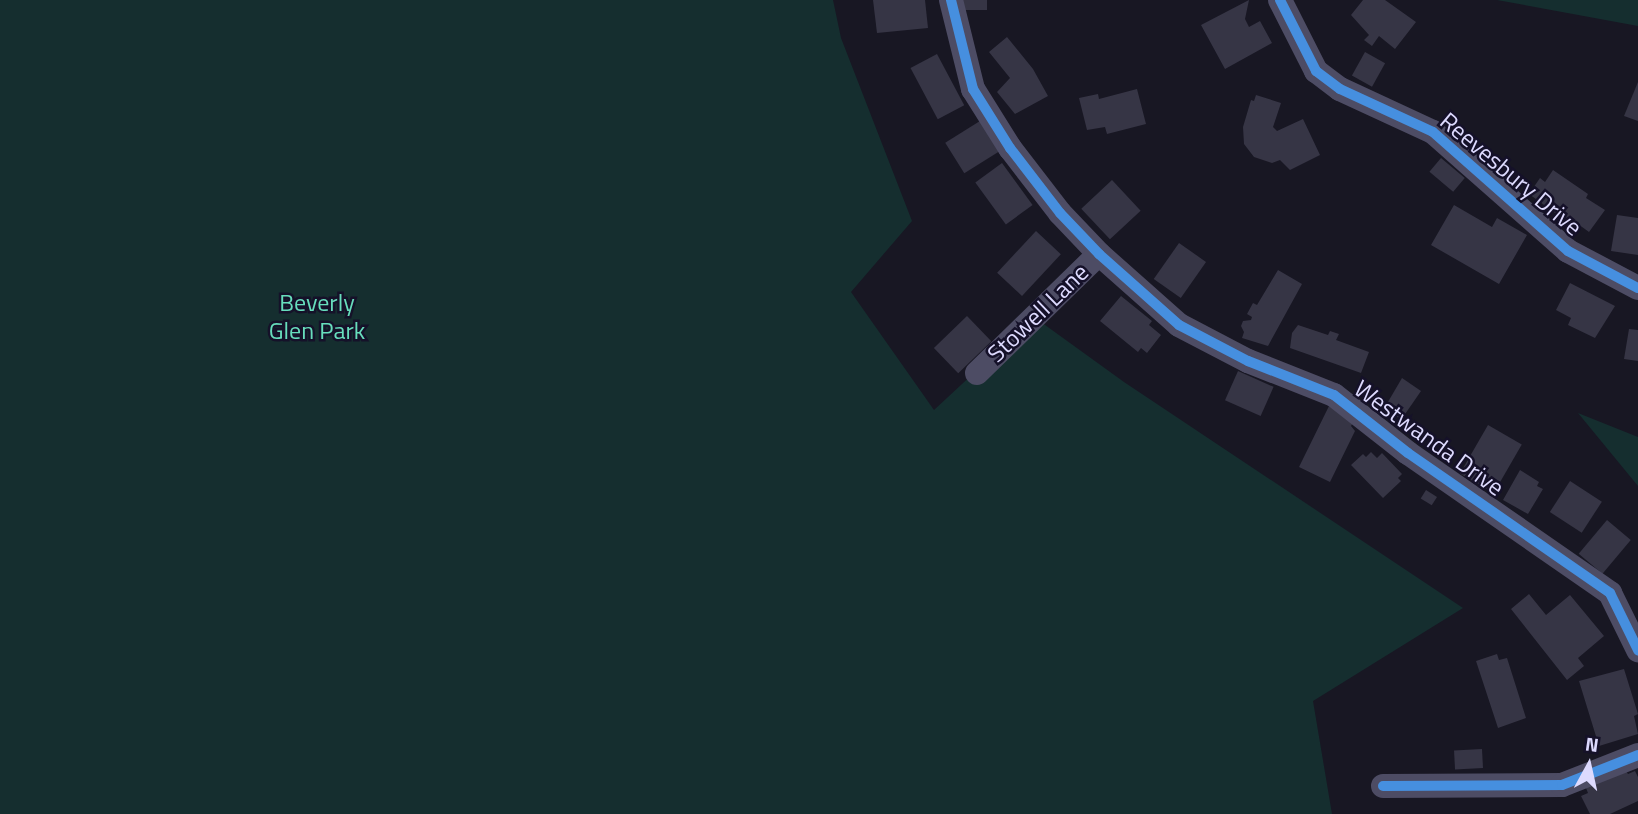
<!DOCTYPE html>
<html>
<head>
<meta charset="utf-8">
<style>
  body { margin:0 }
  #map { position:relative; width:1638px; height:814px; overflow:hidden; background:#181723; font-family:"Titillium Web",sans-serif }
  div>[style] { position:absolute }
  .green>* { inset:0; background:#152e2f }
  .building>* { inset:0; background:#363545; transform-origin:0 0 }
  .street>* { height:24px; margin:-12px; padding:0 12px; transform-origin:12px; border-radius:12px; background:#4d4c64 }
  .cycleway>* { height:10px; margin:-5px; padding:0 5px; transform-origin:5px; border-radius:5px; background:#468fdf }
  span { translate:-50% -50%; white-space:nowrap; text-align:center; line-height:1.15; -webkit-text-stroke:5px #151129; paint-order:stroke }
  .street-label { font-size:24px; color:#dddafe }
  .park-label { font-size:24px; color:#67ddbc }
  .north { position:absolute; left:1554px; top:730px; width:70px; height:70px; -webkit-text-stroke:5px #151129; paint-order:stroke; rotate:8deg; font-size:19px; font-weight:700; line-height:28px; text-align:center; color:#dddafe }
  .north::after { content:''; display:block; margin:auto; width:24px; height:32px; background:#dddafe; clip-path:polygon(50% 0,100% 100%,50% 72%,0 100%) }
</style>
</head>
<body>
<div id="map">
  <div class="green">
    <div style="clip-path:polygon(0 0,833px 0,841px 38px,912px 221px,851px 292px,934px 410px,1034px 317px,1124px 382px,1463px 608px,1313px 701px,1332px 814px,0 814px)"></div>
    <div style="clip-path:polygon(1497px 0,1638px 0,1638px 26px)"></div>
    <div style="clip-path:polygon(1578px 413px,1638px 437px,1638px 486px)"></div>
  </div>
  <div class="building">
    <div style="clip-path:polygon(873px 0,925px 0,928px 28px,877px 33px)"></div>
    <div style="left:961px;top:0;width:26px;height:10px"></div>
    <div style="clip-path:polygon(1249px 0,1245px 19px,1249px 27px,1260px 21px,1272px 43px,1225px 69px,1201px 25px)"></div>
    <div style="clip-path:polygon(1363px 0,1385px 0,1416px 22px,1395px 49px,1379px 36px,1372px 46px,1364px 40px,1369px 35px,1351px 15px)"></div>
    <div style="clip-path:polygon(1007px 37px,1033px 69px,1048px 96px,1015px 114px,997px 92px,1010px 78px,989px 52px)"></div>
    <div style="left:1365px;top:52px;width:23px;height:27px;rotate:29deg"></div>
    <div style="left:937px;top:54px;width:58px;height:30px;rotate:62deg"></div>
    <div style="clip-path:polygon(1638px 82px,1638px 121px,1624px 116px)"></div>
    <div style="clip-path:polygon(1137px 89px,1146px 124px,1107px 134px,1105px 127px,1087px 130px,1079px 98px,1098px 94px,1099px 99px)"></div>
    <div style="clip-path:polygon(1256px 95px,1281px 103px,1273px 127px,1277px 131px,1303px 119px,1320px 155px,1290px 170px,1280px 160px,1272px 163px,1254px 157px,1244px 144px,1243px 127px,1251px 100px,1254px 101px)"></div>
    <div style="left:980px;top:121px;width:36px;height:41px;rotate:58deg"></div>
    <div style="left:1441px;top:158px;width:31px;height:18px;rotate:40deg"></div>
    <div style="left:1002px;top:163px;width:52px;height:33px;rotate:54deg"></div>
    <div style="clip-path:polygon(1553px 170px,1588px 194px,1586px 198px,1605px 210px,1589px 232px,1571px 219px,1569px 223px,1529px 194px,1540px 178px,1545px 182px)"></div>
    <div style="left:1112px;top:180px;width:42px;height:42px;rotate:47deg"></div>
    <div style="clip-path:polygon(1454px 205px,1492px 227px,1497px 218px,1527px 235px,1499px 284px,1431px 245px)"></div>
    <div style="clip-path:polygon(1617px 215px,1638px 218px,1638px 255px,1611px 251px)"></div>
    <div style="left:1036px;top:231px;width:34px;height:57px;rotate:43deg"></div>
    <div style="left:1179px;top:243px;width:33px;height:44px;rotate:35deg"></div>
    <div style="clip-path:polygon(1278px 270px,1302px 284px,1268px 346px,1242px 338px,1244px 332px,1241px 326px,1243px 321px,1251px 320px,1252px 317px,1247px 314px,1253px 303px,1257px 305px)"></div>
    <div style="clip-path:polygon(1570px 283px,1615px 306px,1595px 338px,1568px 325px,1571px 318px,1556px 310px)"></div>
    <div style="clip-path:polygon(1121px 296px,1152px 321px,1149px 325px,1161px 335px,1147px 353px,1141px 348px,1138px 352px,1100px 321px)"></div>
    <div style="left:967px;top:316px;width:35px;height:46px;rotate:46deg"></div>
    <div style="clip-path:polygon(1298px 325px,1328px 335px,1330px 331px,1339px 334px,1336px 340px,1369px 352px,1361px 373px,1290px 348px,1292px 333px)"></div>
    <div style="clip-path:polygon(1629px 329px,1638px 330px,1638px 361px,1624px 359px)"></div>
    <div style="left:1238px;top:371px;width:39px;height:32px;rotate:24deg"></div>
    <div style="clip-path:polygon(1402px 378px,1421px 391px,1401px 420px,1385px 407px)"></div>
    <div style="clip-path:polygon(1329px 406px,1354px 421px,1351px 426px,1355px 431px,1330px 482px,1299px 467px)"></div>
    <div style="left:1488px;top:425px;width:39px;height:56px;rotate:30deg"></div>
    <div style="clip-path:polygon(1371px 452px,1377px 458px,1382px 453px,1402px 474px,1398px 478px,1401px 481px,1383px 498px,1351px 465px,1363px 454px,1366px 457px)"></div>
    <div style="clip-path:polygon(1520px 470px,1539px 482px,1537px 486px,1543px 489px,1528px 514px,1503px 500px)"></div>
    <div style="left:1570px;top:481px;width:38px;height:37px;rotate:33deg"></div>
    <div style="left:1426px;top:490px;width:13px;height:10px;rotate:32deg"></div>
    <div style="left:1607px;top:520px;width:31px;height:44px;rotate:40deg"></div>
    <div style="clip-path:polygon(1529px 594px,1546px 615px,1570px 595px,1604px 636px,1578px 658px,1584px 666px,1567px 680px,1511px 609px)"></div>
    <div style="clip-path:polygon(1497px 654px,1499px 660px,1507px 658px,1526px 718px,1498px 728px,1476px 661px)"></div>
    <div style="clip-path:polygon(1624px 669px,1638px 714px,1634px 716px,1638px 734px,1599px 746px,1579px 681px)"></div>
    <div style="left:1482px;top:749px;width:19px;height:28px;rotate:87deg"></div>
    <div style="clip-path:polygon(1626px 771px,1628px 774px,1635px 771px,1638px 777px,1638px 801px,1610px 814px,1590px 814px,1581px 796px,1588px 793px,1584px 783px)"></div>
  </div>
  <div class="street">
    <div style="left:951px;top:0;width:92px;rotate:76.1deg"></div>
    <div style="left:973px;top:89px;width:70px;rotate:57.9deg"></div>
    <div style="left:1010px;top:148px;width:82px;rotate:52.4deg"></div>
    <div style="left:1060px;top:213px;width:57px;rotate:46.4deg"></div>
    <div style="left:1099px;top:254px;width:107px;rotate:41.6deg"></div>
    <div style="left:1179px;top:325px;width:78px;rotate:27.6deg"></div>
    <div style="left:1248px;top:361px;width:92px;rotate:21.6deg"></div>
    <div style="left:1334px;top:395px;width:94px;rotate:38.1deg"></div>
    <div style="left:1408px;top:453px;width:246px;rotate:34.7deg"></div>
    <div style="left:1610px;top:593px;width:64px;rotate:63.8deg"></div>
    <div style="left:1280px;top:0;width:80px;rotate:63.1deg"></div>
    <div style="left:1316px;top:71px;width:30px;rotate:37deg"></div>
    <div style="left:1340px;top:89px;width:102px;rotate:24.8deg"></div>
    <div style="left:1433px;top:132px;width:180px;rotate:41.4deg"></div>
    <div style="left:1568px;top:251px;width:79px;rotate:27.9deg"></div>
    <div style="left:977px;top:373px;width:170px;rotate:-44.3deg"></div>
    <div style="left:1383px;top:786px;width:179px;rotate:-0.3deg"></div>
    <div style="left:1562px;top:785px;width:82px;rotate:-21.5deg"></div>
  </div>
  <div class="cycleway">
    <div style="left:951px;top:0;width:92px;rotate:76.1deg"></div>
    <div style="left:973px;top:89px;width:70px;rotate:57.9deg"></div>
    <div style="left:1010px;top:148px;width:82px;rotate:52.4deg"></div>
    <div style="left:1060px;top:213px;width:57px;rotate:46.4deg"></div>
    <div style="left:1099px;top:254px;width:107px;rotate:41.6deg"></div>
    <div style="left:1179px;top:325px;width:78px;rotate:27.6deg"></div>
    <div style="left:1248px;top:361px;width:92px;rotate:21.6deg"></div>
    <div style="left:1334px;top:395px;width:94px;rotate:38.1deg"></div>
    <div style="left:1408px;top:453px;width:246px;rotate:34.7deg"></div>
    <div style="left:1610px;top:593px;width:64px;rotate:63.8deg"></div>
    <div style="left:1280px;top:0;width:80px;rotate:63.1deg"></div>
    <div style="left:1316px;top:71px;width:30px;rotate:37deg"></div>
    <div style="left:1340px;top:89px;width:102px;rotate:24.8deg"></div>
    <div style="left:1433px;top:132px;width:180px;rotate:41.4deg"></div>
    <div style="left:1568px;top:251px;width:79px;rotate:27.9deg"></div>
    <div style="left:1383px;top:786px;width:179px;rotate:-0.3deg"></div>
    <div style="left:1562px;top:785px;width:82px;rotate:-21.5deg"></div>
  </div>
  <div class="street-label">
    <span style="left:1511px;top:174px;rotate:40deg">Reevesbury Drive</span>
    <span style="left:1038px;top:313px;rotate:-44deg">Stowell Lane</span>
    <span style="left:1429px;top:438px;rotate:36deg">Westwanda Drive</span>
  </div>
  <div class="park-label">
    <span style="left:317px;top:317px">Beverly<br>Glen Park</span>
  </div>
  <div class="north">N</div>
</div>
</body>
</html>
